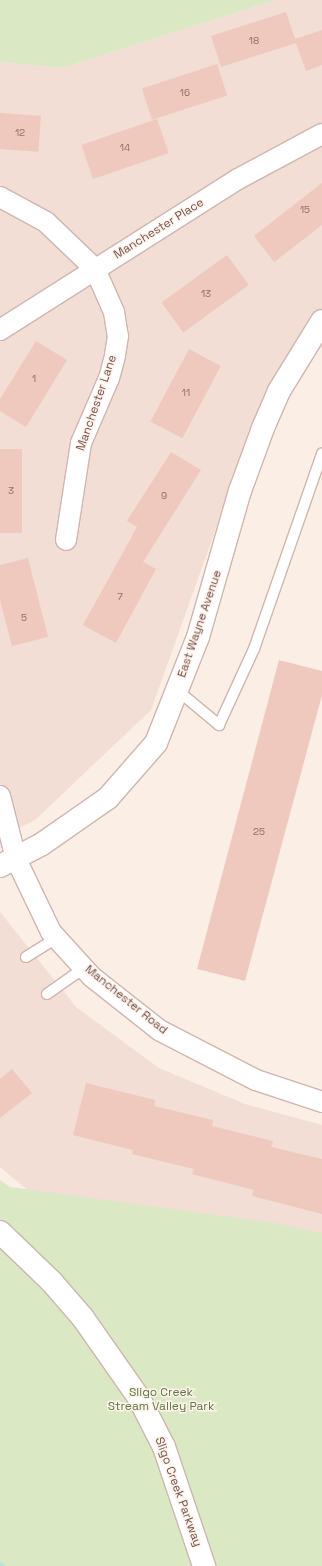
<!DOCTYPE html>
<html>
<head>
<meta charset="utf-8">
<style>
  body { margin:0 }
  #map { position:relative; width:322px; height:1566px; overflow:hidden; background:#fbeee5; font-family:"Space Grotesk",sans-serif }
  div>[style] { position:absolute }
  .residential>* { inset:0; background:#f2ded4 }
  .green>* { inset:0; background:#dae8c4 }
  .stream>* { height:7px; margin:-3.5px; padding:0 3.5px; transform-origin:3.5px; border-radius:3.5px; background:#bae3e1 }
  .building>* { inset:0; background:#efc8be; transform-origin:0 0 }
  .roads { filter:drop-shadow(1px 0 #ceb6af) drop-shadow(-1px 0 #ceb6af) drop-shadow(0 1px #ceb6af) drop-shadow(0 -1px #ceb6af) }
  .service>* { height:10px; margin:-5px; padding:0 5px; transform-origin:5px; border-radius:5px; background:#fff }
  .minor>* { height:20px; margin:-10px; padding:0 10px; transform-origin:10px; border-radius:10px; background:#fff }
  .tertiary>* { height:22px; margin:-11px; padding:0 11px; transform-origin:11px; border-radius:11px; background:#fff }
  span { translate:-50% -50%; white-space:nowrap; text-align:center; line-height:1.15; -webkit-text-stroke:3px #fef3eb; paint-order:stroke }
  .number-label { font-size:10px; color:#917068 }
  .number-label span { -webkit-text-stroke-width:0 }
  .street-label { font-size:12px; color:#72524b }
  .park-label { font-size:12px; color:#5e7844 }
</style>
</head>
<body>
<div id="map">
  <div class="residential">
    <div style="clip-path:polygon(276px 0,322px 0,322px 308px,252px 428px,151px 710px,35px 820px,0 837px,0 62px,62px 68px)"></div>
    <div style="clip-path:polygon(0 912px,76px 1007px,159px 1068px,245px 1104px,322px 1125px,322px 1291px,55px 1213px,0 1167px)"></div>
  </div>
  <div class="green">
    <div style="clip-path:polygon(0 0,276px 0,62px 68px,0 62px)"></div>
    <div style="clip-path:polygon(0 1180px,10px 1187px,275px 1223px,322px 1233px,322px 1566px,0 1566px)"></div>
  </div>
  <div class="stream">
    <div style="left:0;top:1565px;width:1px;rotate:45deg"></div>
  </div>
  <div class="building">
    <div style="clip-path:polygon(286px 12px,295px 39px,322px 30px,322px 65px,306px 71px,296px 43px,221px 67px,211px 36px)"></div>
    <div style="left:217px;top:64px;width:33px;height:79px;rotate:72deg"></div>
    <div style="left:0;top:113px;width:41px;height:36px;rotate:4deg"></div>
    <div style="left:157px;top:119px;width:36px;height:80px;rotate:71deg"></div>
    <div style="clip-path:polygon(322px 183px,322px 225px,274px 262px,254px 236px)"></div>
    <div style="left:227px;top:255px;width:37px;height:81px;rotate:54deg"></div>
    <div style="clip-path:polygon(36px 341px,67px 360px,26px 427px,0 411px,0 399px)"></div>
    <div style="left:189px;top:349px;width:36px;height:82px;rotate:28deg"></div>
    <div style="left:0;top:449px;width:22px;height:84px"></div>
    <div style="clip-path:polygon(171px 452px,201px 470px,143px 562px,156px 569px,116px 643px,83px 625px,137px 527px,127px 521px)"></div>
    <div style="clip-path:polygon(28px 558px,48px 637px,12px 646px,0 600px,0 565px)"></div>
    <div style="clip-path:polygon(279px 660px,322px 671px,322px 695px,245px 981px,197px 969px)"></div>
    <div style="clip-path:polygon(12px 1069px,32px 1093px,0 1118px,0 1079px)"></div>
    <div style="clip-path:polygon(86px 1083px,155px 1100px,154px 1106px,213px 1120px,212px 1126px,273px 1141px,271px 1147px,322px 1159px,322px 1214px,252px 1196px,254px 1190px,192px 1174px,194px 1169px,132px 1154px,133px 1150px,73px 1135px)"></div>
  </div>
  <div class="roads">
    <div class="service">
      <div style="left:177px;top:690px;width:55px;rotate:39.8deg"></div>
      <div style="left:219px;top:725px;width:84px;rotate:-65.3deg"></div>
      <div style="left:254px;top:649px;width:207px;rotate:-70.8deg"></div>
      <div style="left:26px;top:957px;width:36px;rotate:-32deg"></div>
      <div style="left:47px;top:994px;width:45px;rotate:-35.1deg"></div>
    </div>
    <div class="minor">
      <div style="left:0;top:197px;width:52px;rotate:28.5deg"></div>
      <div style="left:46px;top:222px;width:68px;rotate:43.8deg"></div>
      <div style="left:95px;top:269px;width:47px;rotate:66.2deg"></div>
      <div style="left:114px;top:312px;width:24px;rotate:81deg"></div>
      <div style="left:118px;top:336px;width:20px;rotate:99deg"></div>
      <div style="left:115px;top:356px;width:23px;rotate:105deg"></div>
      <div style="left:109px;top:378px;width:71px;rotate:113.3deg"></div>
      <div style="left:81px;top:443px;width:98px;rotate:98.8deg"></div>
      <div style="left:0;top:330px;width:282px;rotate:-32.4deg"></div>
      <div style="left:238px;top:179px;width:95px;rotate:-28.2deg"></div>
      <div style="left:0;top:796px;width:65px;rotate:75.7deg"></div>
      <div style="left:16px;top:859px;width:81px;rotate:64.4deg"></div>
      <div style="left:51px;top:932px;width:61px;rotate:47.7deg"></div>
      <div style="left:92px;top:977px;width:85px;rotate:38.3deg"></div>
      <div style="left:159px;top:1030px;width:109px;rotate:27.3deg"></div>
      <div style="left:256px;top:1080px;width:70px;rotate:18.4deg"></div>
    </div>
    <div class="tertiary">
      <div style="left:0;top:866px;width:47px;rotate:-27.6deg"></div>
      <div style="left:42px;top:844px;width:80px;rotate:-34.9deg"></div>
      <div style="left:108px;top:798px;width:73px;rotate:-48.9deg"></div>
      <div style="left:156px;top:743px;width:114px;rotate:-68.4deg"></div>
      <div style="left:198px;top:637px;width:152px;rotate:-74deg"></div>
      <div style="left:240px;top:491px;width:67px;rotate:-69.9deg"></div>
      <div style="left:263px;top:428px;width:40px;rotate:-66.6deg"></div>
      <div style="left:279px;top:391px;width:82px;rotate:-58.4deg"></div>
      <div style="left:0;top:1232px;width:71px;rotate:43.9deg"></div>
      <div style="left:51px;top:1281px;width:49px;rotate:49.1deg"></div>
      <div style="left:83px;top:1318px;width:98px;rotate:55deg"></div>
      <div style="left:139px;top:1398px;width:55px;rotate:63deg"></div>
      <div style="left:164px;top:1447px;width:126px;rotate:71.4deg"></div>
    </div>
  </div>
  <div class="number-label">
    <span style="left:254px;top:41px">18</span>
    <span style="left:185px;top:93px">16</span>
    <span style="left:20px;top:133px">12</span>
    <span style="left:125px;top:148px">14</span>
    <span style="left:305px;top:210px">15</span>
    <span style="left:206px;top:294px">13</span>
    <span style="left:34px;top:379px">1</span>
    <span style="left:186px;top:393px">11</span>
    <span style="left:11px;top:491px">3</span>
    <span style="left:164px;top:496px">9</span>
    <span style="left:120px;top:597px">7</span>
    <span style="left:24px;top:618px">5</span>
    <span style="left:259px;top:832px">25</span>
  </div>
  <div class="street-label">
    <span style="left:159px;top:229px;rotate:-32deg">Manchester Place</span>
    <span style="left:97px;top:403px;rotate:-71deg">Manchester Lane</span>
    <span style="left:200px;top:624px;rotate:-71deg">East Wayne Avenue</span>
    <span style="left:126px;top:1000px;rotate:39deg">Manchester Road</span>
    <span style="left:178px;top:1492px;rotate:70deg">Sligo Creek Parkway</span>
  </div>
  <div class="park-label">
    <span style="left:161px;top:1400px">Sligo Creek<br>Stream Valley Park</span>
  </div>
</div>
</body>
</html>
